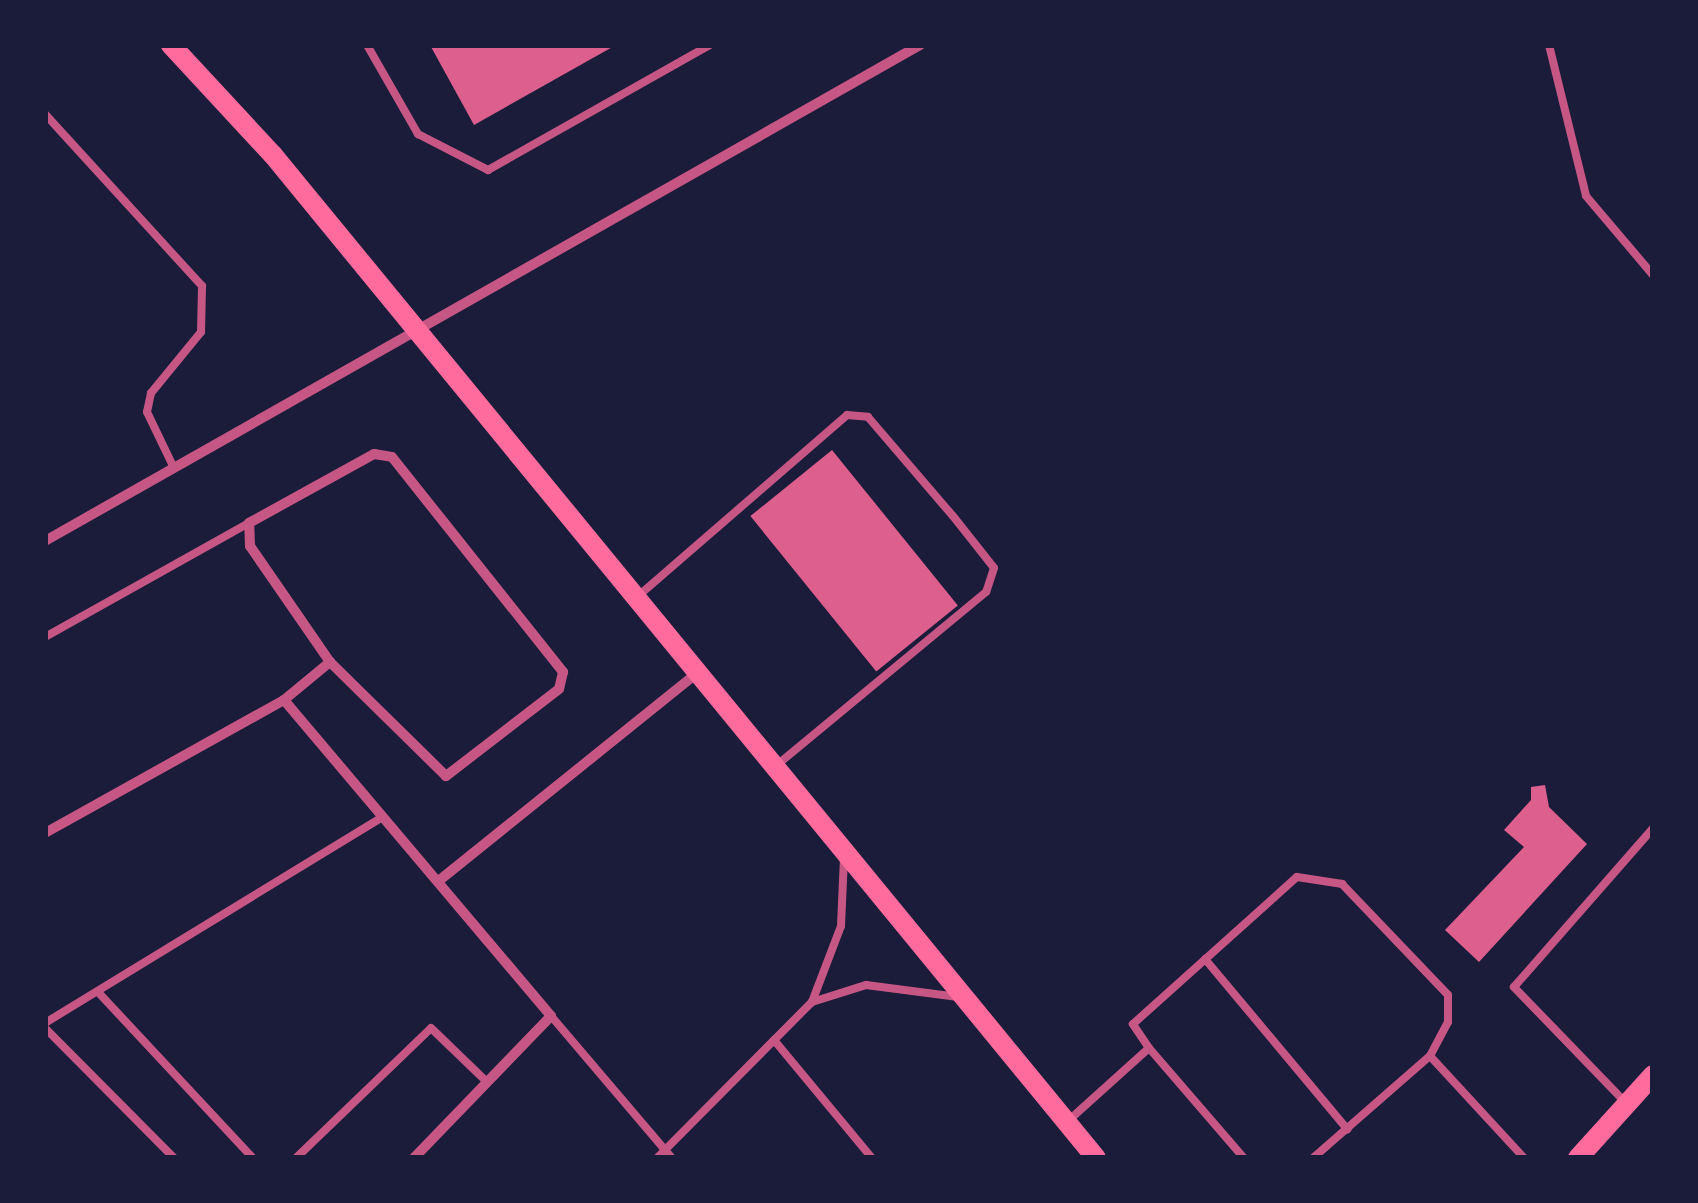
<!DOCTYPE html>
<html>
<head>
<meta charset="utf-8">
<style>
  body { margin:0 }
  #map { position:relative; width:1698px; height:1203px; overflow:hidden; background:#1b1b3a; font-family:"Exo 2",sans-serif }
  div>[style] { position:absolute }
  .building>* { inset:0; background:#dd5f8e; transform-origin:0 0 }
  .service>* { height:8px; margin:-4px; padding:0 4px; transform-origin:4px; border-radius:4px; background:#c65784 }
  .minor>* { height:10px; margin:-5px; padding:0 5px; transform-origin:5px; border-radius:5px; background:#c65784 }
  .secondary>* { height:20px; margin:-10px; padding:0 10px; transform-origin:10px; border-radius:10px; background:#ff6b9d }
  span { translate:-50% -50%; white-space:nowrap; text-align:center; line-height:1.15; -webkit-text-stroke:10px #1b1b3a; paint-order:stroke }
  .frame { position:absolute; inset:0; border:48px solid #1b1b3a; pointer-events:none }
</style>
</head>
<body>
<div id="map">
  <div class="building">
    <div style="clip-path:polygon(430px 45px,616px 45px,474px 125px)"></div>
    <div style="left:832px;top:450px;width:200px;height:105px;rotate:51deg"></div>
    <div style="clip-path:polygon(1545px 785px,1549px 807px,1587px 844px,1479px 962px,1445px 930px,1524px 847px,1504px 830px,1531px 800px,1531px 787px)"></div>
  </div>
  <div class="service">
    <div style="left:367px;top:45px;width:103px;rotate:60.2deg"></div>
    <div style="left:418px;top:134px;width:79px;rotate:27.2deg"></div>
    <div style="left:488px;top:170px;width:255px;rotate:-29.4deg"></div>
    <div style="left:1549px;top:45px;width:155px;rotate:76.2deg"></div>
    <div style="left:1586px;top:196px;width:104px;rotate:49.7deg"></div>
    <div style="left:45px;top:114px;width:233px;rotate:47.6deg"></div>
    <div style="left:202px;top:286px;width:46px;rotate:91.2deg"></div>
    <div style="left:201px;top:332px;width:79px;rotate:129.3deg"></div>
    <div style="left:151px;top:393px;width:19px;rotate:102deg"></div>
    <div style="left:147px;top:412px;width:62px;rotate:64.3deg"></div>
    <div style="left:637px;top:597px;width:278px;rotate:-40.9deg"></div>
    <div style="left:847px;top:415px;width:21px;rotate:5deg"></div>
    <div style="left:868px;top:417px;width:130px;rotate:49.4deg"></div>
    <div style="left:953px;top:516px;width:66px;rotate:51.7deg"></div>
    <div style="left:994px;top:568px;width:25px;rotate:108deg"></div>
    <div style="left:986px;top:592px;width:273px;rotate:140.4deg"></div>
    <div style="left:45px;top:637px;width:234px;rotate:-29.2deg"></div>
    <div style="left:1205px;top:959px;width:222px;rotate:50.1deg"></div>
    <div style="left:98px;top:992px;width:227px;rotate:47deg"></div>
    <div style="left:812px;top:1002px;width:57px;rotate:-17.5deg"></div>
    <div style="left:866px;top:985px;width:93px;rotate:7.4deg"></div>
    <div style="left:551px;top:1016px;width:187px;rotate:49.6deg"></div>
    <div style="left:45px;top:1023px;width:394px;rotate:-31.4deg"></div>
    <div style="left:45px;top:1028px;width:183px;rotate:45.2deg"></div>
    <div style="left:774px;top:1040px;width:153px;rotate:50.3deg"></div>
    <div style="left:1149px;top:1048px;width:29px;rotate:-124deg"></div>
    <div style="left:1133px;top:1024px;width:220px;rotate:-41.9deg"></div>
    <div style="left:1297px;top:877px;width:46px;rotate:8.8deg"></div>
    <div style="left:1342px;top:884px;width:153px;rotate:46.3deg"></div>
    <div style="left:1448px;top:995px;width:27px;rotate:90deg"></div>
    <div style="left:1448px;top:1022px;width:38px;rotate:118deg"></div>
    <div style="left:1625px;top:1102px;width:160px;rotate:-134deg"></div>
    <div style="left:1514px;top:987px;width:211px;rotate:-48.8deg"></div>
    <div style="left:1068px;top:1121px;width:109px;rotate:-42deg"></div>
    <div style="left:1149px;top:1048px;width:145px;rotate:49.2deg"></div>
    <div style="left:296px;top:1158px;width:187px;rotate:-43.9deg"></div>
    <div style="left:431px;top:1028px;width:78px;rotate:44deg"></div>
    <div style="left:657px;top:1158px;width:220px;rotate:-45.2deg"></div>
    <div style="left:812px;top:1002px;width:81px;rotate:-69.1deg"></div>
    <div style="left:841px;top:926px;width:69px;rotate:-87.5deg"></div>
    <div style="left:1313px;top:1158px;width:155px;rotate:-41.1deg"></div>
    <div style="left:1430px;top:1056px;width:139px;rotate:47.3deg"></div>
  </div>
  <div class="minor">
    <div style="left:45px;top:541px;width:1006px;rotate:-29.55deg"></div>
    <div style="left:284px;top:700px;width:60px;rotate:-39.6deg"></div>
    <div style="left:330px;top:662px;width:141px;rotate:-124.6deg"></div>
    <div style="left:250px;top:546px;width:23px;rotate:-92deg"></div>
    <div style="left:249px;top:523px;width:143px;rotate:-28.9deg"></div>
    <div style="left:374px;top:454px;width:18px;rotate:9deg"></div>
    <div style="left:392px;top:457px;width:275px;rotate:51.5deg"></div>
    <div style="left:563px;top:672px;width:17px;rotate:103deg"></div>
    <div style="left:559px;top:689px;width:143px;rotate:142.4deg"></div>
    <div style="left:446px;top:776px;width:163px;rotate:-135.5deg"></div>
    <div style="left:45px;top:833px;width:274px;rotate:-29.1deg"></div>
    <div style="left:284px;top:700px;width:414px;rotate:49.8deg"></div>
    <div style="left:551px;top:1016px;width:197px;rotate:134deg"></div>
    <div style="left:441px;top:879px;width:326px;rotate:-38.8deg"></div>
  </div>
  <div class="secondary">
    <div style="left:171px;top:45px;width:150px;rotate:47.2deg"></div>
    <div style="left:273px;top:155px;width:1297px;rotate:50.63deg"></div>
    <div style="left:1578px;top:1158px;width:112px;rotate:-47.9deg"></div>
  </div>
  <div class="frame"></div>
</div>
</body>
</html>
